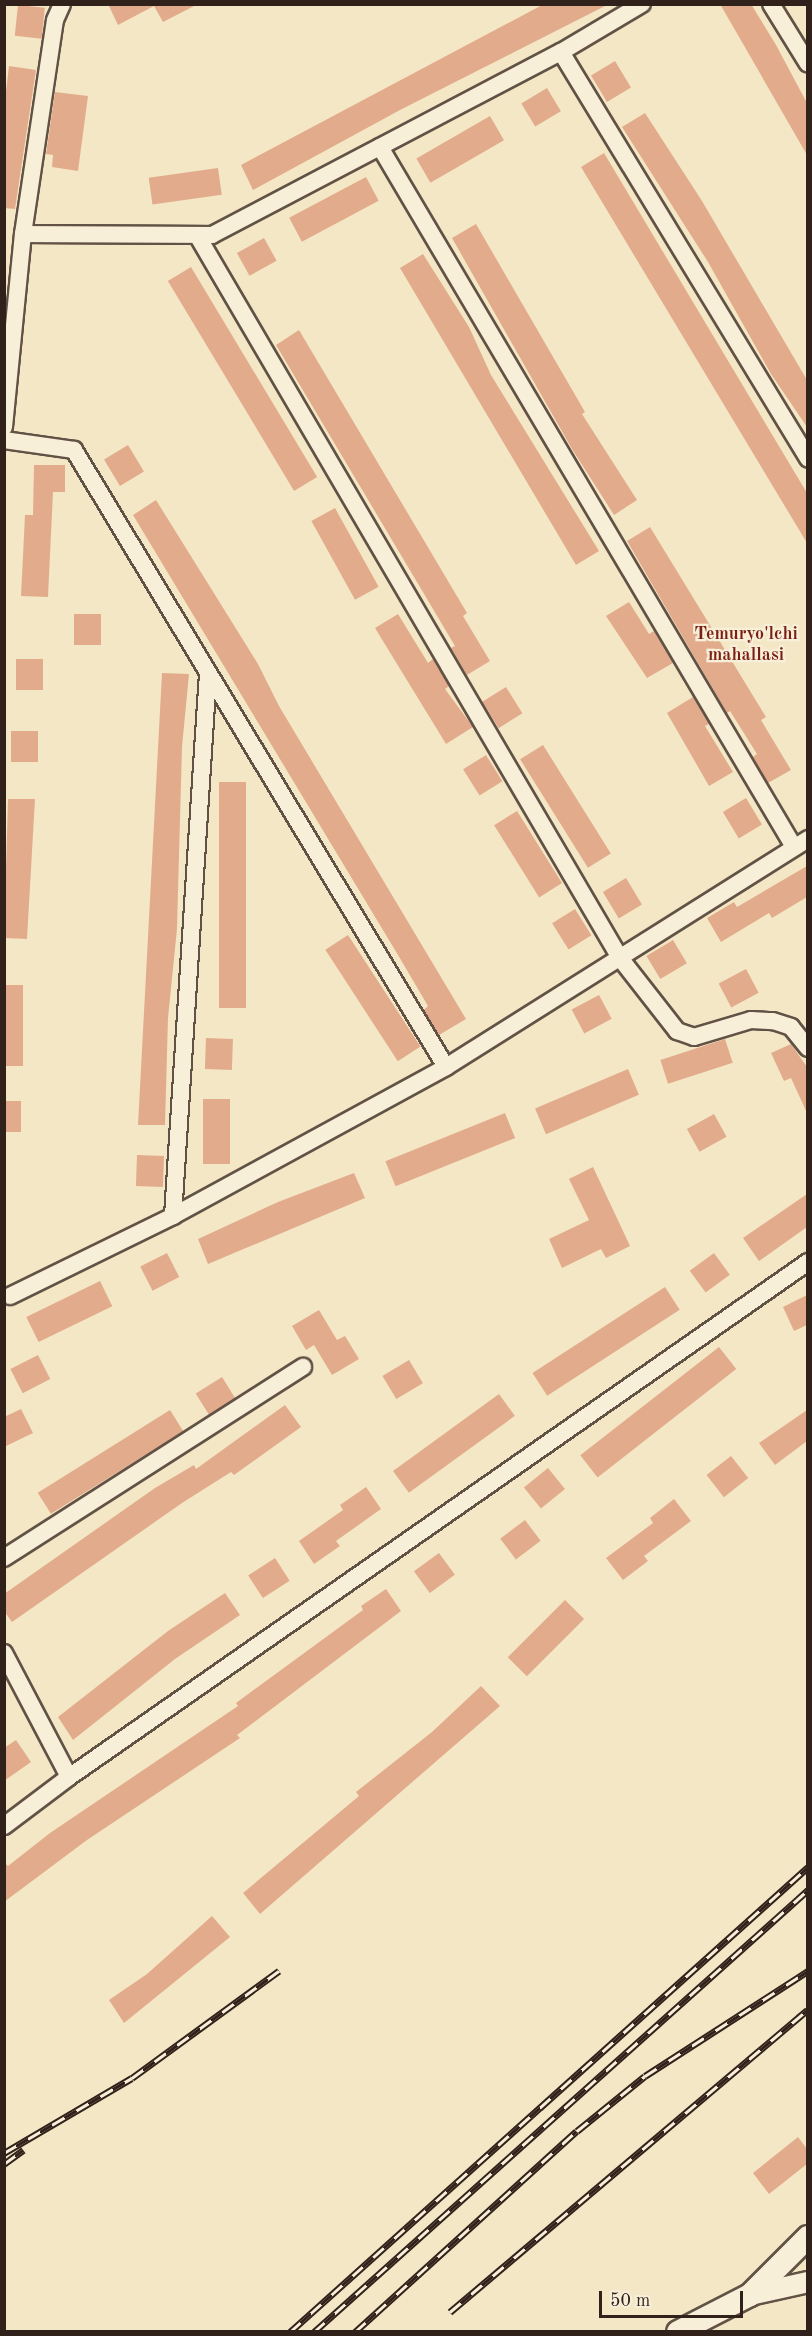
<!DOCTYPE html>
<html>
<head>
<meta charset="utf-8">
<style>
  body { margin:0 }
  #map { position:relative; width:812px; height:2336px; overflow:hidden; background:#f4e7c5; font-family:"Old Standard TT",serif }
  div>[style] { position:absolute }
  .building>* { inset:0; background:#e2ac8c; transform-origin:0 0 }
  .roads { filter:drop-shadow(2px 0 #625246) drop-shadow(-2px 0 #625246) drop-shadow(0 2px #625246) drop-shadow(0 -2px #625246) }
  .minor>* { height:16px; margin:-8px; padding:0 8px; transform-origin:8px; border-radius:8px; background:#f8efd9 }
  .tertiary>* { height:20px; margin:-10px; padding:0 10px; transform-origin:10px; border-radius:10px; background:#f8efd9 }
  .secondary>* { height:22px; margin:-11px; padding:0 11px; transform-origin:11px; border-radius:11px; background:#f8efd9 }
  .rail>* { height:7px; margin-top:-3.5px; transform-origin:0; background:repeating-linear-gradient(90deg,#f8efd9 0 14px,#31211b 0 28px); box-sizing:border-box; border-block:2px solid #31211b }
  span { translate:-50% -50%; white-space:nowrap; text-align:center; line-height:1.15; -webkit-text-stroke:4.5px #f8efd9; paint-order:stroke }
  .neighbourhood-label { font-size:18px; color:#7a1f14; font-weight:700 }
  .frame { position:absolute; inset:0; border:6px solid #31211b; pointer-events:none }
  .scale { position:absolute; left:599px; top:2291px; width:144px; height:27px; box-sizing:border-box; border:3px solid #31211b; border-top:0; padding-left:8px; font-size:18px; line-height:21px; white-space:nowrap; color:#31211b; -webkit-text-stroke:4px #f8efd9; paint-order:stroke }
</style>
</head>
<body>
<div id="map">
  <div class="building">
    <div style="clip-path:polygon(108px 4px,198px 4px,163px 22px,154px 6px,118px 25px)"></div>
    <div style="clip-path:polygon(544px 4px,609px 4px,400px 110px,253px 190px,241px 165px)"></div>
    <div style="clip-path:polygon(720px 4px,751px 4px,776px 45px,807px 103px,807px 155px)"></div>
    <div style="left:18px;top:5px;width:27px;height:31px;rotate:6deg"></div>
    <div style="left:615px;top:61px;width:31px;height:28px;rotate:59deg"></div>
    <div style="clip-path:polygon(9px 66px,36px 70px,15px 209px,4px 208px,4px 108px)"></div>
    <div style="left:547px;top:88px;width:27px;height:30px;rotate:59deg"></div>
    <div style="clip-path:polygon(55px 92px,88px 96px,78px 171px,52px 167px,53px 155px,46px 154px)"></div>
    <div style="clip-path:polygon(645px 113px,702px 201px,807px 380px,807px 427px,771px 374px,708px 262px,622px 127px)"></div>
    <div style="left:490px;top:116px;width:28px;height:85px;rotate:60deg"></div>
    <div style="clip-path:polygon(604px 153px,807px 493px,807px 543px,581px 167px)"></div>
    <div style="left:218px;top:168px;width:27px;height:70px;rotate:82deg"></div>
    <div style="left:366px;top:177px;width:27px;height:87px;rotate:62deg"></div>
    <div style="clip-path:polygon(476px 224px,585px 412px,582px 414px,637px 500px,614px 515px,572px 449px,452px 238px)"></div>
    <div style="left:264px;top:238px;width:26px;height:31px;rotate:61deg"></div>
    <div style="clip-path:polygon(423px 254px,469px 327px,491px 375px,599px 551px,576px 565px,400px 268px)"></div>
    <div style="left:191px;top:267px;width:245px;height:27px;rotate:59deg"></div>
    <div style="clip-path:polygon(299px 330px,467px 613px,463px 616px,490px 661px,467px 675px,451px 648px,455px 646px,276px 345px)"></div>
    <div style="left:128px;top:445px;width:31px;height:28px;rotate:59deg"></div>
    <div style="clip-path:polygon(34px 465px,65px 465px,65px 492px,53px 492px,48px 597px,21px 596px,25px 515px,33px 515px)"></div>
    <div style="clip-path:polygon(156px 500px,258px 664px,279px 706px,466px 1019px,439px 1035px,424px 1010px,428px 1006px,398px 955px,133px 515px)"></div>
    <div style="left:335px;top:508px;width:90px;height:27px;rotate:61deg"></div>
    <div style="clip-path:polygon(650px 527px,766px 717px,761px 720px,791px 770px,768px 783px,753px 757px,757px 754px,730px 711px,727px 713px,627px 541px)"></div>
    <div style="clip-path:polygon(629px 602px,649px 634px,654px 631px,673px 663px,647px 678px,606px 616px)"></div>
    <div style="left:74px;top:614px;width:27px;height:31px"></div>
    <div style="clip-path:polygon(398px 614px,428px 663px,433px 659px,449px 686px,445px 689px,473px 727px,446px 744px,375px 628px)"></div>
    <div style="left:16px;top:659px;width:27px;height:31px"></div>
    <div style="clip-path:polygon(162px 673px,189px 674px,182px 747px,177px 929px,168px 1018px,165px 1125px,138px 1125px)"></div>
    <div style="left:506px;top:687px;width:31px;height:28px;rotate:58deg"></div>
    <div style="clip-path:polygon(693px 697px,709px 724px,705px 726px,733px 772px,709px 786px,667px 713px)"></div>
    <div style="left:11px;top:731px;width:27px;height:31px"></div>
    <div style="left:543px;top:745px;width:128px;height:27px;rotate:58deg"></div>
    <div style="left:486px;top:755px;width:31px;height:27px;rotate:58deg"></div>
    <div style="left:219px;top:782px;width:27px;height:226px"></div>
    <div style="left:746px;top:798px;width:31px;height:27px;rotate:59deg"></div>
    <div style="clip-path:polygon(8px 799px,35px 799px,27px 939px,4px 938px)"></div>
    <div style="left:517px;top:811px;width:85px;height:27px;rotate:58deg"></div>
    <div style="clip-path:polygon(807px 866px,807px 897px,772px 918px,769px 913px,721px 942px,707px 918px,734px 902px,737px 907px)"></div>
    <div style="left:626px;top:878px;width:31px;height:27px;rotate:59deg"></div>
    <div style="left:575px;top:909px;width:31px;height:27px;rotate:58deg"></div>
    <div style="left:348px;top:935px;width:133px;height:27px;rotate:57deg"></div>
    <div style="left:673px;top:940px;width:27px;height:31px;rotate:59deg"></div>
    <div style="left:746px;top:969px;width:27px;height:31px;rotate:62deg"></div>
    <div style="left:4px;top:985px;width:19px;height:81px"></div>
    <div style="left:599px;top:995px;width:27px;height:31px;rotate:62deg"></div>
    <div style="left:206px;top:1038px;width:27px;height:31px;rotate:2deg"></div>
    <div style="left:725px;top:1039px;width:25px;height:68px;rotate:72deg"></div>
    <div style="clip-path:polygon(791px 1044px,807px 1067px,807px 1113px,791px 1078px,784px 1081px,771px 1053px)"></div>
    <div style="left:628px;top:1069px;width:28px;height:101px;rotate:67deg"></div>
    <div style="left:203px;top:1099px;width:27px;height:65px"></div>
    <div style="left:4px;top:1101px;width:17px;height:31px"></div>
    <div style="left:505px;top:1113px;width:27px;height:129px;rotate:68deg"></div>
    <div style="left:714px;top:1114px;width:26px;height:31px;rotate:61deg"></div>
    <div style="left:137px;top:1155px;width:27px;height:31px;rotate:2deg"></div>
    <div style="clip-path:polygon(593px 1167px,630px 1246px,606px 1258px,601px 1249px,562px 1268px,549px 1239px,589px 1220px,569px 1179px)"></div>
    <div style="clip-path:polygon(354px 1173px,365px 1198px,208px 1264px,198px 1239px,278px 1202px)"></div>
    <div style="clip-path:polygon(807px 1194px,807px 1227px,759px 1261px,743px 1238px)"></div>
    <div style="left:167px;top:1253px;width:27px;height:30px;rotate:63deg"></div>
    <div style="left:714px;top:1253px;width:27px;height:30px;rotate:54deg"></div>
    <div style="left:100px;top:1281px;width:28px;height:82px;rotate:64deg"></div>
    <div style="left:665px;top:1287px;width:27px;height:158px;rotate:57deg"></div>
    <div style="clip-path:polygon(807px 1295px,807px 1325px,794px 1331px,783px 1307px)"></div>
    <div style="clip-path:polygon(319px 1310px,337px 1340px,345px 1336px,359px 1359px,332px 1375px,314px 1345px,306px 1350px,292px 1326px)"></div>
    <div style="left:719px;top:1347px;width:28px;height:176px;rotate:52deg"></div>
    <div style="left:38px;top:1355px;width:27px;height:31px;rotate:63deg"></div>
    <div style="left:409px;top:1360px;width:27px;height:31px;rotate:59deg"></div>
    <div style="left:222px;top:1377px;width:25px;height:31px;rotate:58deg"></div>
    <div style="left:499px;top:1394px;width:27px;height:131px;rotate:54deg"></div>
    <div style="clip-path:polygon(285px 1405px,301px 1427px,234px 1475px,231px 1472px,182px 1503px,12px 1622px,4px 1611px,4px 1594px,155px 1488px,194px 1465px,196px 1469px)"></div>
    <div style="clip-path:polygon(21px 1409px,33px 1433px,4px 1447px,4px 1417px)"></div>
    <div style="left:170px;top:1410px;width:25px;height:156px;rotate:58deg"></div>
    <div style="clip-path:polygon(807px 1410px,807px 1441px,775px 1465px,759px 1443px)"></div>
    <div style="left:731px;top:1456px;width:28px;height:31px;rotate:52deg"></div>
    <div style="left:548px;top:1468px;width:27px;height:31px;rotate:51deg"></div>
    <div style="clip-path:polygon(366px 1487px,381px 1509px,336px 1541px,340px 1546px,314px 1564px,299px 1541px,343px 1510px,340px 1505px)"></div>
    <div style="clip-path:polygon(674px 1499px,691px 1521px,644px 1556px,648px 1561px,623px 1580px,606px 1558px,653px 1523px,650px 1518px)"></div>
    <div style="left:525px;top:1520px;width:26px;height:31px;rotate:53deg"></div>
    <div style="left:439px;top:1553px;width:27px;height:31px;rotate:54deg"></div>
    <div style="left:275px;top:1558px;width:27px;height:32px;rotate:57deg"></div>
    <div style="clip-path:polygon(386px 1589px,401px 1611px,237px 1735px,240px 1738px,87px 1840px,4px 1902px,4px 1862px,8px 1866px,50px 1833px,238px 1706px,236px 1703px,363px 1610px,361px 1606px)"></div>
    <div style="clip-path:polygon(225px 1593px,240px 1615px,175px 1659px,73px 1740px,58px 1717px,168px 1631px)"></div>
    <div style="left:565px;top:1600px;width:27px;height:81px;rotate:45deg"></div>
    <div style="clip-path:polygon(481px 1686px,500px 1706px,260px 1914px,243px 1893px,359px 1796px,356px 1792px,432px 1732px)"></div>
    <div style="clip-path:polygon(16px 1740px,31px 1762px,4px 1781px,4px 1748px)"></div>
    <div style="clip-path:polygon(212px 1916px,230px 1937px,124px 2023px,109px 2000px,147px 1974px)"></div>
    <div style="clip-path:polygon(798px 2137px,807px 2149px,807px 2164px,769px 2194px,753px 2173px)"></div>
  </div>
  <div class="roads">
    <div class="minor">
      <div style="left:771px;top:4px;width:70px;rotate:58.3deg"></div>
      <div style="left:561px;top:52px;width:476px;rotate:58.7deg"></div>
      <div style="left:380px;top:147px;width:813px;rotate:59.4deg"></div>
      <div style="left:23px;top:234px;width:189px;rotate:0.3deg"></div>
      <div style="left:212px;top:235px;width:394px;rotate:-27.7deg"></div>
      <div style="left:561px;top:52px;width:94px;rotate:-30.7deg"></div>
      <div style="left:197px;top:235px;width:838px;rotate:59.67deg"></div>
      <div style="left:620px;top:958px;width:93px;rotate:52deg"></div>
      <div style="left:677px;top:1031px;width:18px;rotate:19deg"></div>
      <div style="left:694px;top:1037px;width:59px;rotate:-16.6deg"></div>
      <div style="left:751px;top:1020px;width:22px;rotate:3deg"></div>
      <div style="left:773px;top:1021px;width:19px;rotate:18deg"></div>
      <div style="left:791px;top:1027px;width:27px;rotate:51deg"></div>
      <div style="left:4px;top:427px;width:194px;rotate:-84.4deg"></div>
      <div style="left:23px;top:234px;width:216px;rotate:-81.5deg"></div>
      <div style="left:55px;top:20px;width:17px;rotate:-66deg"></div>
      <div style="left:4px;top:440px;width:71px;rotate:8.1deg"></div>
      <div style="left:74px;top:450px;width:720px;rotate:58.91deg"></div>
      <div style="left:173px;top:1216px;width:544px;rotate:-86.31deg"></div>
      <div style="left:10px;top:1296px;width:182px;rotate:-26.1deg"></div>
      <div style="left:173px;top:1216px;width:311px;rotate:-28.6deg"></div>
      <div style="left:446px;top:1067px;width:428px;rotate:-32.2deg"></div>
      <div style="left:4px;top:1558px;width:355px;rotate:-32.6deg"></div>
      <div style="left:4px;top:1653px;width:140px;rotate:62.3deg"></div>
      <div style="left:4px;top:1826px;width:81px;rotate:-37deg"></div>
      <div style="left:69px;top:1777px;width:901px;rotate:-34.87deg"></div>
    </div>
    <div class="tertiary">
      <div style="left:750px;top:2295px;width:59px;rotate:-12.6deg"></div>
    </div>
    <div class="secondary">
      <div style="left:678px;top:2332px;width:81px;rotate:-27.2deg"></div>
      <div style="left:750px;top:2295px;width:82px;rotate:-45deg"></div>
    </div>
  </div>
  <div class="rail">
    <div style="left:4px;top:2153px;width:148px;rotate:-30.4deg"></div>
    <div style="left:132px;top:2078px;width:182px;rotate:-36.1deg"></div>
    <div style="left:4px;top:2164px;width:24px;rotate:-36deg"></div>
    <div style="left:450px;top:2312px;width:468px;rotate:-40.2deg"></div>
    <div style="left:290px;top:2332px;width:696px;rotate:-41.91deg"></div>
    <div style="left:314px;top:2332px;width:663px;rotate:-41.82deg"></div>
    <div style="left:355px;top:2332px;width:299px;rotate:-42.2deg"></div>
    <div style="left:577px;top:2131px;width:87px;rotate:-39deg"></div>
    <div style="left:645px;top:2076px;width:194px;rotate:-32.8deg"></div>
  </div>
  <div class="neighbourhood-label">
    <span style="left:746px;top:645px">Temuryo'lchi<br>mahallasi</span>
  </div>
  <div class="frame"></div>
  <div class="scale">50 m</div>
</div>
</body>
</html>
